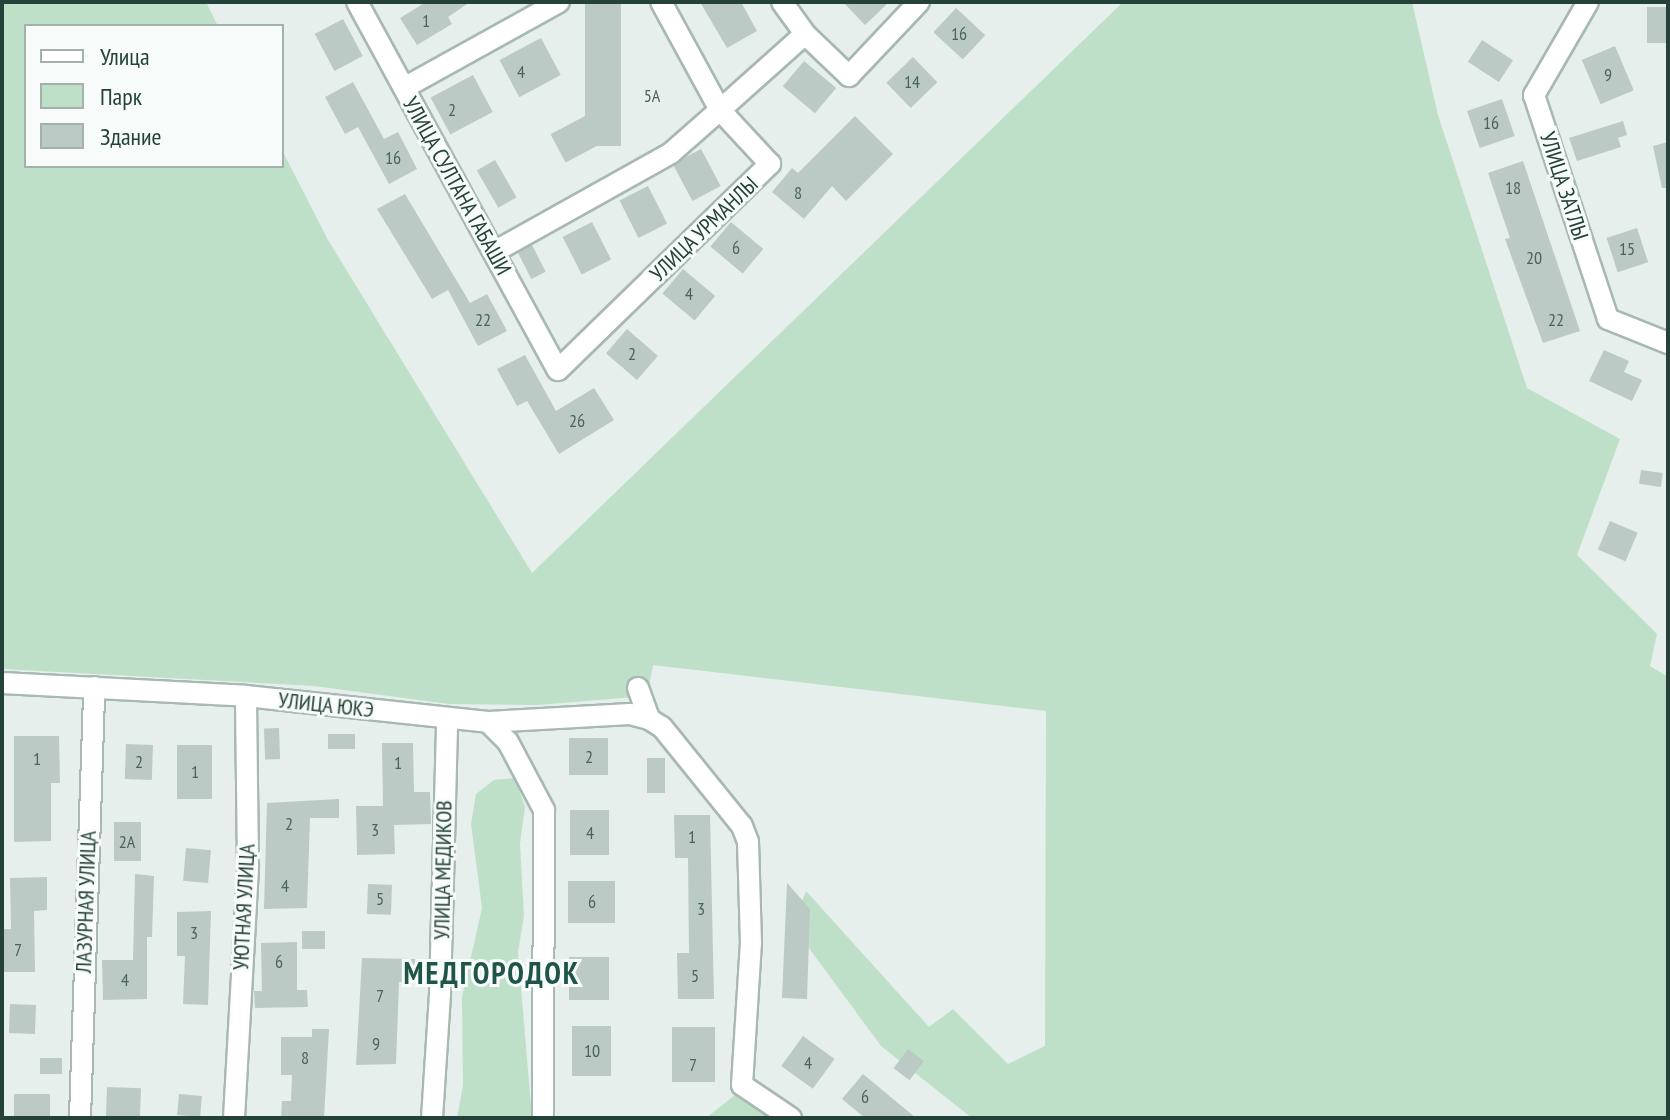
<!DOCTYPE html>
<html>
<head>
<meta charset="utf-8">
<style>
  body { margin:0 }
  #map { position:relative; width:1670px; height:1120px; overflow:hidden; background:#e6efeb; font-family:"PT Sans Narrow",sans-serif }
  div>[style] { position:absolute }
  .green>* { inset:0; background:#bfe0c8 }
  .building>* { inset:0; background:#bbcac4; transform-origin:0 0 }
  .roads { filter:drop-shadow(2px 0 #a8b8b2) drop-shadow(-2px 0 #a8b8b2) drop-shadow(0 2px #a8b8b2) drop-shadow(0 -2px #a8b8b2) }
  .minor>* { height:20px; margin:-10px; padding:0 10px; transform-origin:10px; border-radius:10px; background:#fff }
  span { translate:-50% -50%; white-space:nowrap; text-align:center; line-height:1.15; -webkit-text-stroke:6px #f7fbf9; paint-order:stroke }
  .number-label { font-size:18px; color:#4a645c }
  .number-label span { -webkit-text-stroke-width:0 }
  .street-label { font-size:22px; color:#24423a }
  .district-label { font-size:30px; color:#1f5548; font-weight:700; letter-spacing:2px }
  .frame { position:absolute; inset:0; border:4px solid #24423a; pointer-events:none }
  .legend { position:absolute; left:24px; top:24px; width:260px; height:144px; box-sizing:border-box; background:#f7fbf9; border:2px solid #a3b1ad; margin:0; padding:10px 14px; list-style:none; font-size:24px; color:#24423a }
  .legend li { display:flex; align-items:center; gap:16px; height:40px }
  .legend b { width:40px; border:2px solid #a3b1ad }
</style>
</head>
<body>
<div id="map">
  <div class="green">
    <div style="clip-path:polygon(2px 2px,206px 2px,218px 26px,26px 26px,26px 166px,282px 166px,282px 150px,328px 240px,532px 573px,1123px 2px,1412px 2px,1438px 115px,1527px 388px,1620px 439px,1577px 555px,1657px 634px,1650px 666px,1668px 677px,1668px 1118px,972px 1118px,881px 1046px,792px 925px,806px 891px,929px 1027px,953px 1009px,1008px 1064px,1045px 1046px,1046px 711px,653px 665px,647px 696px,538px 705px,449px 704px,314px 686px,2px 669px)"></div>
    <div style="clip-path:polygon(515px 778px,525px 807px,520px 844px,524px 916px,518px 952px,532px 1118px,457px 1118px,463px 1085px,462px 997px,482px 908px,471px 824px,476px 794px,494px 780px)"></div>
    <div style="clip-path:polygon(735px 1095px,769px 1118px,706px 1118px)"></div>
  </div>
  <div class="building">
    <div style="clip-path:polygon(426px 2px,470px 2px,448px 17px,452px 24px,417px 45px,400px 18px)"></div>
    <div style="left:585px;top:2px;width:36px;height:144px"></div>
    <div style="clip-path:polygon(700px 2px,741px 2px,757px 31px,727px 48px)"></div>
    <div style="clip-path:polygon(843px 2px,889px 2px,865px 25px)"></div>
    <div style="left:1647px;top:7px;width:21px;height:36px"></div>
    <div style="left:956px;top:8px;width:40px;height:33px;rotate:43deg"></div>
    <div style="left:343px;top:19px;width:42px;height:32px;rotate:62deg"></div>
    <div style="left:541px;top:38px;width:42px;height:47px;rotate:62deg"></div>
    <div style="left:1482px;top:40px;width:37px;height:26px;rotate:33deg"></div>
    <div style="left:1615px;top:46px;width:48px;height:36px;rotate:67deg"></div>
    <div style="left:913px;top:57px;width:35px;height:37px;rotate:46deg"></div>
    <div style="left:804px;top:61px;width:42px;height:33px;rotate:40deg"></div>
    <div style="left:473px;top:75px;width:42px;height:48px;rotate:62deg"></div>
    <div style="clip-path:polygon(353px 82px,384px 139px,398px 132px,417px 169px,389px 184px,358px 127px,345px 134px,325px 97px)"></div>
    <div style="left:1502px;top:99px;width:39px;height:37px;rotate:71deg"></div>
    <div style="left:585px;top:116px;width:32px;height:39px;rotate:62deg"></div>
    <div style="clip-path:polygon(855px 116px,893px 154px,846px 201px,832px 186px,804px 219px,772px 192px,792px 168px,798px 173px)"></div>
    <div style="clip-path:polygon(1623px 121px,1627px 135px,1618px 138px,1621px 147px,1577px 161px,1569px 138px)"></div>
    <div style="clip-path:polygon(1668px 142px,1668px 188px,1662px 188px,1653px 146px)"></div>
    <div style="left:701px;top:149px;width:42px;height:32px;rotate:62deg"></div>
    <div style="left:495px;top:160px;width:43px;height:21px;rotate:60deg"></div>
    <div style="clip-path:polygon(1523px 161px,1580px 331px,1543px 343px,1505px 239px,1510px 238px,1488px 173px)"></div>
    <div style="left:648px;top:186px;width:42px;height:32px;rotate:63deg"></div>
    <div style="clip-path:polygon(405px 194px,470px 303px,487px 294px,507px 331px,478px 346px,448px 290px,432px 299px,377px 209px)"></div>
    <div style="left:592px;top:222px;width:42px;height:33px;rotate:63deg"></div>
    <div style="left:731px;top:222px;width:42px;height:32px;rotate:40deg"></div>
    <div style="left:1637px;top:228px;width:36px;height:32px;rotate:72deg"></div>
    <div style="left:532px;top:245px;width:30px;height:16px;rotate:63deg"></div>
    <div style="left:683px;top:269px;width:42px;height:32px;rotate:40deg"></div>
    <div style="left:627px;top:329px;width:41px;height:32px;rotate:41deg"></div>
    <div style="clip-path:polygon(1604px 350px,1629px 361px,1624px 372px,1642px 380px,1632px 401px,1589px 381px)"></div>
    <div style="clip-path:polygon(525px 355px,556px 411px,594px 388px,614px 420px,559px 454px,527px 401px,517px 406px,497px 369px)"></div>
    <div style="left:1641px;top:470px;width:22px;height:14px;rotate:8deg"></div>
    <div style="left:1610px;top:521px;width:30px;height:31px;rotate:23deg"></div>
    <div style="left:279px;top:728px;width:31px;height:15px;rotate:88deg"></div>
    <div style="left:328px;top:734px;width:27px;height:15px"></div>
    <div style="clip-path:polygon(14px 736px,59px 736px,60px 783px,51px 783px,51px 841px,14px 842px)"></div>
    <div style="left:569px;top:738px;width:39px;height:37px"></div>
    <div style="clip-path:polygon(382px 743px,413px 743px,414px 792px,430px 792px,431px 824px,394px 825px,395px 854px,357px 855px,356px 806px,383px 806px)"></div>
    <div style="left:126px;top:744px;width:27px;height:35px;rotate:2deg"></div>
    <div style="left:177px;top:745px;width:35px;height:54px"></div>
    <div style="left:647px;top:758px;width:18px;height:35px"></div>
    <div style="clip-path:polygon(339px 799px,339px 818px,310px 818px,307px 908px,264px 909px,267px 803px)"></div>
    <div style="left:570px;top:810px;width:39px;height:45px"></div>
    <div style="clip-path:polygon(674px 815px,710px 815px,714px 999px,678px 999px,677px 953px,689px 953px,688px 858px,675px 858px)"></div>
    <div style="left:114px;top:822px;width:27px;height:39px"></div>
    <div style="left:186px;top:848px;width:25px;height:33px;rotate:5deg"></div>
    <div style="clip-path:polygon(135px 874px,154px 876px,152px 937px,147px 937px,147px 999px,103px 1000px,102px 960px,133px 960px)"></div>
    <div style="clip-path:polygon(47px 877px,47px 910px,34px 911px,35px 972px,2px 972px,2px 929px,11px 929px,10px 878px)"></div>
    <div style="left:615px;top:881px;width:42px;height:47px;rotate:90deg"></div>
    <div style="clip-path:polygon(787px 883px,810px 909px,807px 999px,782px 998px)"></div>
    <div style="left:368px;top:884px;width:24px;height:30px;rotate:2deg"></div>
    <div style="clip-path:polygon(211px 911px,208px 1005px,183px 1004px,185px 956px,177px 956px,177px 912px)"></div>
    <div style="left:325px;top:931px;width:18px;height:23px;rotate:90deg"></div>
    <div style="clip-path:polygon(297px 942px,297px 990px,307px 990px,308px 1007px,255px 1008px,254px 991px,262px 991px,261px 943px)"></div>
    <div style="left:569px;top:957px;width:40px;height:43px"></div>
    <div style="clip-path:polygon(362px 958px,415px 959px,414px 983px,399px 982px,396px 1064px,356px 1065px)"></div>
    <div style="left:10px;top:1004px;width:26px;height:29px;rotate:2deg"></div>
    <div style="left:572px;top:1026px;width:39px;height:50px"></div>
    <div style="left:672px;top:1027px;width:43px;height:55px"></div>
    <div style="clip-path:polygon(312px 1029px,329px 1029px,324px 1118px,281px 1118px,282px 1101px,291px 1101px,292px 1075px,281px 1075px,281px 1037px,312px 1037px)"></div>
    <div style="left:803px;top:1036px;width:39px;height:37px;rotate:36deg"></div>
    <div style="left:908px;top:1049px;width:20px;height:24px;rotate:37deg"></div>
    <div style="left:62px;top:1058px;width:16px;height:22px;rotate:90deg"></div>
    <div style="clip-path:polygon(863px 1074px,916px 1118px,865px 1118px,842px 1099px)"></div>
    <div style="left:107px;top:1087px;width:34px;height:30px;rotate:2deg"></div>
    <div style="left:14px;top:1094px;width:36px;height:24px"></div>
    <div style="left:179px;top:1094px;width:23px;height:21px;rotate:5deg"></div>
  </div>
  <div class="roads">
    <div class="minor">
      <div style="left:357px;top:2px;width:419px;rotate:61.4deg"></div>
      <div style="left:558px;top:370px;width:296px;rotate:-44.2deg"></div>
      <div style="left:770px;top:164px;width:74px;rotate:-132.8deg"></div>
      <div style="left:720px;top:110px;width:114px;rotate:-41.8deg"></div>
      <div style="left:805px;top:34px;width:61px;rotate:43.7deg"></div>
      <div style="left:849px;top:76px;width:102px;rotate:-46.6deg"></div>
      <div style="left:782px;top:2px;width:39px;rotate:54deg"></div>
      <div style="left:1588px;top:2px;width:108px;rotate:120.1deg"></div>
      <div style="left:1534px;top:95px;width:236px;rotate:71.7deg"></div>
      <div style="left:1608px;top:319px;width:65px;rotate:21.8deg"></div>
      <div style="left:404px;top:88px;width:177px;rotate:-29deg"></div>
      <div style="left:494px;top:252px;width:203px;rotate:-29.2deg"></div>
      <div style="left:671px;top:153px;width:65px;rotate:-41.3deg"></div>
      <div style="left:720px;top:110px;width:123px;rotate:-118.6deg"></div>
      <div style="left:2px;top:683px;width:244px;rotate:3deg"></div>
      <div style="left:246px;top:696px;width:243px;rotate:6.1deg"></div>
      <div style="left:488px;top:722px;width:142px;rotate:-3.2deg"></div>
      <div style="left:630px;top:714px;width:20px;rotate:15deg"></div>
      <div style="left:649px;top:719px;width:15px;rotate:32deg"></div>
      <div style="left:662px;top:727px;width:127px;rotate:51.1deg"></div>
      <div style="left:742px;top:826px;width:17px;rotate:69deg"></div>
      <div style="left:748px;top:842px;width:100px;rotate:88.3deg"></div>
      <div style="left:751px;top:942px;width:143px;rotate:93.6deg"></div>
      <div style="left:742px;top:1085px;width:59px;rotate:34deg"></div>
      <div style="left:638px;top:688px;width:33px;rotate:70deg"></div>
      <div style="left:488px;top:722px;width:28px;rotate:45deg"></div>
      <div style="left:508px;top:742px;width:77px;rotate:62.1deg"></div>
      <div style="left:544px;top:810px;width:308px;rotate:90.2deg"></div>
      <div style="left:80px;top:1118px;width:431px;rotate:-88.1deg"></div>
      <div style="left:234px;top:1118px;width:253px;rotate:-86.8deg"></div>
      <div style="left:248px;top:865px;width:169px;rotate:-90.7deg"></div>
      <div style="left:432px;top:1118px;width:124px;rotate:-86.3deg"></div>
      <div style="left:440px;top:994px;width:276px;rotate:-88.5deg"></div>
    </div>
  </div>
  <div class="number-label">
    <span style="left:426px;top:21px">1</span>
    <span style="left:959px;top:34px">16</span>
    <span style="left:521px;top:72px">4</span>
    <span style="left:1608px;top:75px">9</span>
    <span style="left:912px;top:82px">14</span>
    <span style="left:652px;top:96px">5А</span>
    <span style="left:452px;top:110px">2</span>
    <span style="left:1491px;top:123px">16</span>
    <span style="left:393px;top:158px">16</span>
    <span style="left:1513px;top:188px">18</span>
    <span style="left:798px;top:193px">8</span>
    <span style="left:736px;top:248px">6</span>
    <span style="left:1627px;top:249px">15</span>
    <span style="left:1534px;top:258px">20</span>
    <span style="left:689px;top:294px">4</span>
    <span style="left:483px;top:320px">22</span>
    <span style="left:1556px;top:320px">22</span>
    <span style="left:632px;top:354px">2</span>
    <span style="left:577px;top:421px">26</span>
    <span style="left:589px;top:757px">2</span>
    <span style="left:37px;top:759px">1</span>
    <span style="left:139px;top:762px">2</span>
    <span style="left:398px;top:763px">1</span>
    <span style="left:195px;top:772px">1</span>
    <span style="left:289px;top:824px">2</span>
    <span style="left:375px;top:830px">3</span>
    <span style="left:590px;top:833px">4</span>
    <span style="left:692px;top:837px">1</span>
    <span style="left:127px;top:842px">2А</span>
    <span style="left:285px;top:886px">4</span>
    <span style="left:380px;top:899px">5</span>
    <span style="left:592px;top:902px">6</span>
    <span style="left:701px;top:909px">3</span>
    <span style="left:194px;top:933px">3</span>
    <span style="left:18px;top:950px">7</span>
    <span style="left:279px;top:962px">6</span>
    <span style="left:695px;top:976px">5</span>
    <span style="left:125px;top:980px">4</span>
    <span style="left:380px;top:996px">7</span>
    <span style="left:376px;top:1044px">9</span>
    <span style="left:592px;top:1051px">10</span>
    <span style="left:305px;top:1058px">8</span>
    <span style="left:808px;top:1063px">4</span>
    <span style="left:693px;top:1065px">7</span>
    <span style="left:865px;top:1097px">6</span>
  </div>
  <div class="street-label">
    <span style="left:457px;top:186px;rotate:61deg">УЛИЦА СУЛТАНА ГАБАШИ</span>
    <span style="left:1564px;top:186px;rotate:72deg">УЛИЦА ЗАТЛЫ</span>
    <span style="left:704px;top:229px;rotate:-44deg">УЛИЦА УРМАНЛЫ</span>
    <span style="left:326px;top:705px;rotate:6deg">УЛИЦА ЮКЭ</span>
    <span style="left:443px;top:870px;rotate:-89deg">УЛИЦА МЕДИКОВ</span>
    <span style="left:86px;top:902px;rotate:-88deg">ЛАЗУРНАЯ УЛИЦА</span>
    <span style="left:244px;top:907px;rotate:-87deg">УЮТНАЯ УЛИЦА</span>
  </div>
  <div class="district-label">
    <span style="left:492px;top:973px">МЕДГОРОДОК</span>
  </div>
  <div class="frame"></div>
  <ul class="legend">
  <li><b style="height:10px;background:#fff"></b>Улица</li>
  <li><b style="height:22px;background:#bfe0c8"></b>Парк</li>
  <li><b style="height:22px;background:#bbcac4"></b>Здание</li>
  </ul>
</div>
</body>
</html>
